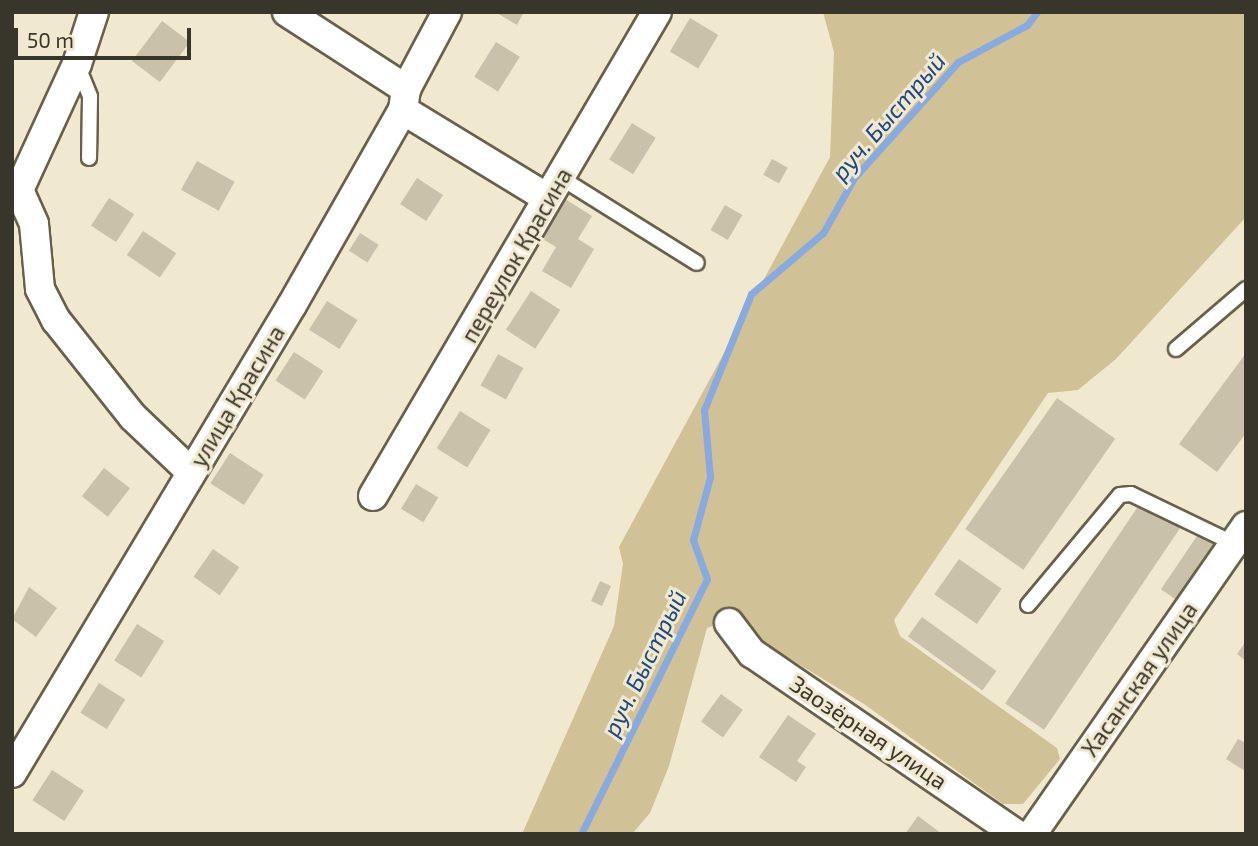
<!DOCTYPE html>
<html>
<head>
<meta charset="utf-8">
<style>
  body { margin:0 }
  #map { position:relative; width:1258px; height:846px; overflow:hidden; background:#f1e8d0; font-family:"Exo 2",sans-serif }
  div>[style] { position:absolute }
  .green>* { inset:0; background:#d0c197 }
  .stream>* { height:7px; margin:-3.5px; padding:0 3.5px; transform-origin:3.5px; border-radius:3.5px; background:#88aade }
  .building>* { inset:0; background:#c9c1a9; transform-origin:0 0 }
  .roads { filter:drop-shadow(2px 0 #68604b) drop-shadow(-2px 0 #68604b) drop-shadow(0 2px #68604b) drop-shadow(0 -2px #68604b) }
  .lane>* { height:14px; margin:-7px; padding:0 7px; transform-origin:7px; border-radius:7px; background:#fff }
  .street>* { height:28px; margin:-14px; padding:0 14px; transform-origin:14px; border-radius:14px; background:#fff }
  span { translate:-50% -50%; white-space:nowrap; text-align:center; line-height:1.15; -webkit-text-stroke:6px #f1e8d0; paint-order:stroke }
  .street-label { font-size:23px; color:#38352b }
  .water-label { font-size:24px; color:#1d4685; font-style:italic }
  .frame { position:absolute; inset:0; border:14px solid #38352b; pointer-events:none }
  .scale { position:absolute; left:14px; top:28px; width:177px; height:32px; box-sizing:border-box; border:4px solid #38352b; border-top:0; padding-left:9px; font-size:21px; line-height:24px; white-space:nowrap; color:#38352b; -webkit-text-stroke:5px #f1e8d0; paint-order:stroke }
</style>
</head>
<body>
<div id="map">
  <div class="green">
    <div style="clip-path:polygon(823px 12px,1246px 12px,1246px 217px,1116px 359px,1078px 390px,1048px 393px,894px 620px,900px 636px,1057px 748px,1060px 759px,1023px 804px,1003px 804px,864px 704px,728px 621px,707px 628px,669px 766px,650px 813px,632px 834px,522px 834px,614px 626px,623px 564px,619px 547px,830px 157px,834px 52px)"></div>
  </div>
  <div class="stream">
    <div style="left:581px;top:834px;width:284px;rotate:-63.7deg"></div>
    <div style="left:707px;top:579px;width:41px;rotate:-109.7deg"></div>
    <div style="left:693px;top:540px;width:65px;rotate:-74.9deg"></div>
    <div style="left:710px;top:477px;width:67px;rotate:-95.1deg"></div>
    <div style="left:704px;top:410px;width:125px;rotate:-67.9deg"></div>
    <div style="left:751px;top:294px;width:94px;rotate:-40.3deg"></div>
    <div style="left:823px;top:233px;width:63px;rotate:-60.6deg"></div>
    <div style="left:854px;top:178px;width:156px;rotate:-48.1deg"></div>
    <div style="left:958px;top:62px;width:78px;rotate:-28.2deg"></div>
    <div style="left:1027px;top:25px;width:16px;rotate:-52deg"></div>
  </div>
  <div class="building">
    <div style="clip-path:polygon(495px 12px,524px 12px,517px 25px)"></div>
    <div style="left:690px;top:18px;width:33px;height:39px;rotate:31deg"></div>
    <div style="left:162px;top:21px;width:35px;height:50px;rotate:37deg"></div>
    <div style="left:496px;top:42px;width:28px;height:41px;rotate:32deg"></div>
    <div style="left:632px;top:123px;width:28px;height:43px;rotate:32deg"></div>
    <div style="left:772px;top:159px;width:18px;height:18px;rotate:29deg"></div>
    <div style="left:197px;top:161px;width:43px;height:33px;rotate:29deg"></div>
    <div style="left:417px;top:178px;width:31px;height:31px;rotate:33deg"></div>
    <div style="left:109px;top:198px;width:30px;height:33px;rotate:33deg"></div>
    <div style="clip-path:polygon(565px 199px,592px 216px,578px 239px,594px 249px,571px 288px,542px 271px,556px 247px,541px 238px)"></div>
    <div style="left:725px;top:205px;width:20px;height:29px;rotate:30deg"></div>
    <div style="left:143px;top:231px;width:40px;height:29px;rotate:34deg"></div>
    <div style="left:360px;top:233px;width:22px;height:21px;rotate:32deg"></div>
    <div style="left:531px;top:291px;width:35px;height:46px;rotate:33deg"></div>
    <div style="left:327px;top:301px;width:36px;height:34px;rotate:32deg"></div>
    <div style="left:294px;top:352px;width:35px;height:34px;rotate:33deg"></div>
    <div style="clip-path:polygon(1246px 353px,1246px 433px,1217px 472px,1179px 444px)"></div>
    <div style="left:498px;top:354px;width:29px;height:36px;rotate:29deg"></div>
    <div style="left:1057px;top:398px;width:71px;height:160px;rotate:35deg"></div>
    <div style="left:460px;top:411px;width:36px;height:44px;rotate:32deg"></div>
    <div style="left:230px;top:453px;width:40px;height:36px;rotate:33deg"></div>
    <div style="left:104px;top:468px;width:33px;height:36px;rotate:38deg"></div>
    <div style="left:416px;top:484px;width:26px;height:29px;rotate:31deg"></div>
    <div style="left:1141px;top:502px;width:47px;height:243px;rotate:34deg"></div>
    <div style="left:1199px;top:533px;width:18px;height:68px;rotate:34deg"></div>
    <div style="left:213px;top:549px;width:32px;height:34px;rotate:35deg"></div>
    <div style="left:959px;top:559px;width:52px;height:43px;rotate:35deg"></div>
    <div style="left:600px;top:581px;width:12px;height:22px;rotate:24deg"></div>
    <div style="clip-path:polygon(29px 587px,57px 608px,36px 637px,12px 619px)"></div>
    <div style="left:922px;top:617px;width:92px;height:24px;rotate:36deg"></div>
    <div style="left:137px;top:624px;width:32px;height:43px;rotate:32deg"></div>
    <div style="clip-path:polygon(1246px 641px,1246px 661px,1237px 654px)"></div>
    <div style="left:99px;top:683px;width:31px;height:35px;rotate:32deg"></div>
    <div style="left:721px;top:694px;width:27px;height:34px;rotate:36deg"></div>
    <div style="clip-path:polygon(788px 715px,816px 734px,797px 761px,806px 767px,796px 782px,759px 757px)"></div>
    <div style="clip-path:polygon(1238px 739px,1246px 743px,1245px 771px,1226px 759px)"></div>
    <div style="left:52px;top:770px;width:38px;height:36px;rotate:33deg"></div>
    <div style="clip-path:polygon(918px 816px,942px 834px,905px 834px)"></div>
  </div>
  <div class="roads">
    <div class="lane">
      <div style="left:77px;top:64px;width:35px;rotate:68deg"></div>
      <div style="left:90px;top:97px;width:61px;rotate:90.9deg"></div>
      <div style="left:561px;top:178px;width:160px;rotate:32deg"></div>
      <div style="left:1176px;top:349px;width:92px;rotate:-40.6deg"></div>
      <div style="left:1028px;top:605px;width:143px;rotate:-50.1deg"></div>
      <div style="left:1120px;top:495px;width:11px;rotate:-5deg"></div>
      <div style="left:1131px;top:494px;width:113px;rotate:25.7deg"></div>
    </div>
    <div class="street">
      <div style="left:287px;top:12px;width:142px;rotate:32.9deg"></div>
      <div style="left:403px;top:110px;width:169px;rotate:31.4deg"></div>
      <div style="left:12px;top:188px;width:7px;rotate:16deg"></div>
      <div style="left:19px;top:190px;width:139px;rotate:-65.3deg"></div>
      <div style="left:77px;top:64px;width:55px;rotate:-71.9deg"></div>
      <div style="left:19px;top:190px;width:37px;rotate:66deg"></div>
      <div style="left:34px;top:224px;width:65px;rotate:84.7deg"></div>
      <div style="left:40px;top:289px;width:35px;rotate:63deg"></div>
      <div style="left:56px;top:320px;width:124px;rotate:51.6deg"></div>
      <div style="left:133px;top:417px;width:80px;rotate:43.5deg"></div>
      <div style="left:373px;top:496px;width:561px;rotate:-59.6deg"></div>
      <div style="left:729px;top:623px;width:38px;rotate:53deg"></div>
      <div style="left:752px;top:653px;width:320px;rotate:34.4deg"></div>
      <div style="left:12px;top:773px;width:545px;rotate:-59.11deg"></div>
      <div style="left:292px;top:305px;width:224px;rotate:-60.4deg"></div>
      <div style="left:403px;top:110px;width:21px;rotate:-82deg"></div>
      <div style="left:406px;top:89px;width:87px;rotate:-62deg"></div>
      <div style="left:1032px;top:834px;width:375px;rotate:-55.2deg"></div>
    </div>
  </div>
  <div class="street-label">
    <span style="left:516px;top:255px;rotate:-60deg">переулок Красина</span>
    <span style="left:237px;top:396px;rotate:-59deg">улица Красина</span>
    <span style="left:1139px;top:679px;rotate:-55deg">Хасанская улица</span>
    <span style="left:869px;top:732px;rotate:34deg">Заозёрная улица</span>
  </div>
  <div class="water-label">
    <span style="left:888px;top:116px;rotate:-49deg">руч. Быстрый</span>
    <span style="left:644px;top:663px;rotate:-64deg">руч. Быстрый</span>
  </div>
  <div class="frame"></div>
  <div class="scale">50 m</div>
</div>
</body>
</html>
